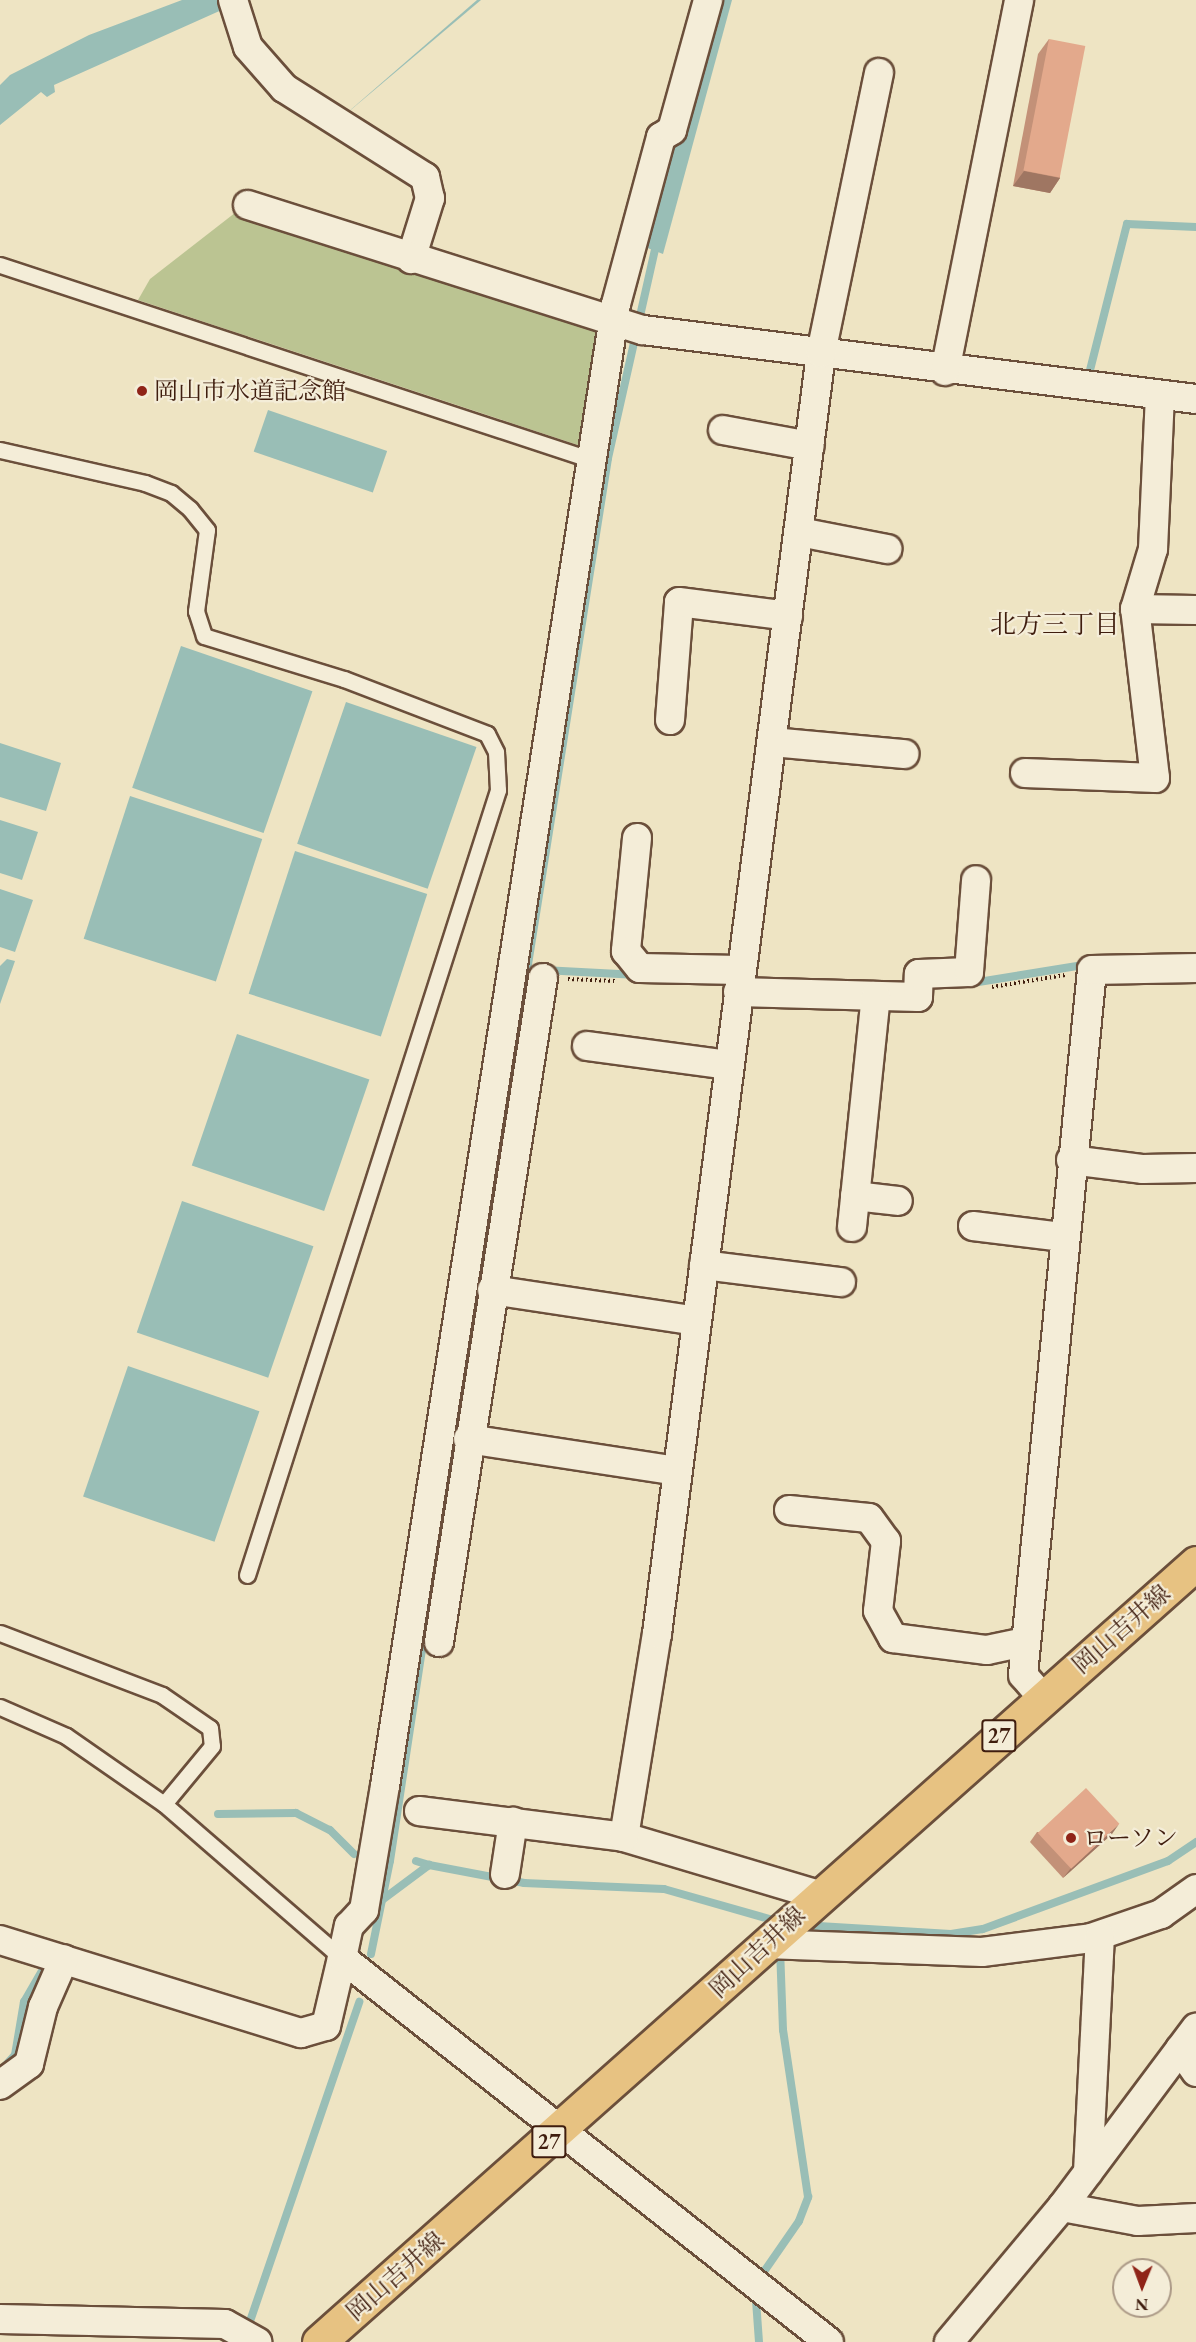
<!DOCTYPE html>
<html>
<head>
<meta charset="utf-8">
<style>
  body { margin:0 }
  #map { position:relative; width:1196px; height:2342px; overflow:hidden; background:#eee4c3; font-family:"EB Garamond","Noto Serif JP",serif }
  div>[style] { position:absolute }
  .green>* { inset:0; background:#bbc492 }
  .water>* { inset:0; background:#99beb6; transform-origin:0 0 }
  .stream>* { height:8px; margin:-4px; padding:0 4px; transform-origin:4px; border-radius:4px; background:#99beb6 }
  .path>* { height:4px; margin-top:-2px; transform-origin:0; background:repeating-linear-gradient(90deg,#3f1d0e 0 1.5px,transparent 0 4.5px) }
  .roads { filter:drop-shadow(2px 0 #6b4f3b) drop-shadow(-2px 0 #6b4f3b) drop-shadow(0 2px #6b4f3b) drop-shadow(0 -2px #6b4f3b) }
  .lane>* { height:15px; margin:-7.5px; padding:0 7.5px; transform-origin:7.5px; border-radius:7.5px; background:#f4edd8 }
  .street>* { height:28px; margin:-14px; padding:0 14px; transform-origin:14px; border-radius:14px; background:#f4edd8 }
  .primary>* { height:33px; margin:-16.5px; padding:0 16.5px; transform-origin:16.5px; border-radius:16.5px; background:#e7c282 }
  .wall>* { inset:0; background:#c39178 }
  .shaded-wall>* { inset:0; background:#9f7662 }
  .building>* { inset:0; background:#e3a98c; transform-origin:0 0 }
  .dots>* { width:16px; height:16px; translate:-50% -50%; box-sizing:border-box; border:3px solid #f4edd8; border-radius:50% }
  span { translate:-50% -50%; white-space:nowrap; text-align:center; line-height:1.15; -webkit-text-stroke:4.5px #f4edd8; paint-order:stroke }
  .shield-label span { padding:2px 4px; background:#f4edd8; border:2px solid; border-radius:4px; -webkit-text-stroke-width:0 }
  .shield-label { font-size:22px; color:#3f1d0e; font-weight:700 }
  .poi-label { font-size:24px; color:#3f1d0e }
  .left { translate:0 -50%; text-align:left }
  .street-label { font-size:24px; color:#3f1d0e }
  .neighbourhood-label { font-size:26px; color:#3f1d0e }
  .north { position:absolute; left:1112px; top:2258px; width:60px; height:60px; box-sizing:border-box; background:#f4edd8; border:2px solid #ac9a87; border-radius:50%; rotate:181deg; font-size:16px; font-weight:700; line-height:24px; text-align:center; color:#3f1d0e }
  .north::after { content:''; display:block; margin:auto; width:21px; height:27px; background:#8f2418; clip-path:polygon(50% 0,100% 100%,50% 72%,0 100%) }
</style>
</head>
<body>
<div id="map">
  <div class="green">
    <div style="clip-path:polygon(240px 209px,598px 330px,581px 446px,138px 300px,150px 279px)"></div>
  </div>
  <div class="water">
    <div style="clip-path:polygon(182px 0,244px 0,54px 85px,55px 92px,47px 97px,41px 92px,0 125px,0 85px,10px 75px,89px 35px)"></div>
    <div style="clip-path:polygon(477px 0,481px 0,340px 119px)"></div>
    <div style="clip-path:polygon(715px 0,732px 0,663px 254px,645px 247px)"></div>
    <div style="left:268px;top:410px;width:126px;height:44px;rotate:19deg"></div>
    <div style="left:181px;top:646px;width:139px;height:150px;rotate:19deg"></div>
    <div style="left:346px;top:702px;width:138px;height:150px;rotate:19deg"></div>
    <div style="clip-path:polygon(0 743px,61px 763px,46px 811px,0 797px)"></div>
    <div style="left:130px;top:796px;width:139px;height:150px;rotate:18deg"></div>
    <div style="clip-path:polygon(0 820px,38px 832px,22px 880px,0 873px)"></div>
    <div style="left:295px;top:851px;width:139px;height:150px;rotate:18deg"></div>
    <div style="clip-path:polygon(0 889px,33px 900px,15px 952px,0 947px)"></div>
    <div style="clip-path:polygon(7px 959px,15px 961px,0 1004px,0 966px)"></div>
    <div style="left:237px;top:1034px;width:140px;height:139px;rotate:19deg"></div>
    <div style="left:182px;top:1201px;width:139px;height:139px;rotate:19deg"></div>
    <div style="left:128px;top:1366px;width:139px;height:138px;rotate:19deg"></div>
  </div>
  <div class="stream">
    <div style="left:1088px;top:378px;width:159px;rotate:-75.8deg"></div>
    <div style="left:1127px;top:224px;width:69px;rotate:2.5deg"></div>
    <div style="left:543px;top:970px;width:95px;rotate:3deg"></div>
    <div style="left:966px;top:984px;width:125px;rotate:-9.2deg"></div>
    <div style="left:490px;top:1205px;width:756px;rotate:-81.02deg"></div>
    <div style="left:608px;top:458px;width:223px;rotate:-77.3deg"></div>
    <div style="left:218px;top:1814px;width:78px;rotate:-0.7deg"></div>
    <div style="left:296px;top:1813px;width:38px;rotate:27deg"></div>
    <div style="left:330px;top:1830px;width:34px;rotate:45deg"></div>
    <div style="left:416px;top:1861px;width:14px;rotate:17deg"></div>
    <div style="left:382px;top:1900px;width:59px;rotate:-36.7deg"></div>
    <div style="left:429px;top:1865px;width:97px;rotate:10.7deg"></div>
    <div style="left:524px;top:1883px;width:140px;rotate:2.5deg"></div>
    <div style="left:664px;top:1889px;width:121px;rotate:15.9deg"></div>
    <div style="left:802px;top:1925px;width:149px;rotate:3.5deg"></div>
    <div style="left:951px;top:1934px;width:32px;rotate:-9deg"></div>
    <div style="left:983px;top:1929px;width:197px;rotate:-20.2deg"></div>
    <div style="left:1168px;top:1861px;width:34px;rotate:-34deg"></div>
    <div style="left:371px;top:1954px;width:95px;rotate:-78.5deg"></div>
    <div style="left:390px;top:1861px;width:443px;rotate:-81.4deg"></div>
    <div style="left:5px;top:2066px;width:15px;rotate:-48deg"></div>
    <div style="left:15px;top:2055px;width:54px;rotate:-80.4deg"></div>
    <div style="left:24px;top:2002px;width:39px;rotate:-60deg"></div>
    <div style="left:247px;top:2330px;width:347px;rotate:-71.1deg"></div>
    <div style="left:759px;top:2342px;width:42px;rotate:-94.1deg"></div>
    <div style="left:756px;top:2300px;width:28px;rotate:-75deg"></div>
    <div style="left:763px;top:2273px;width:63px;rotate:-55.3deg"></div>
    <div style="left:799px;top:2221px;width:26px;rotate:-69deg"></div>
    <div style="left:808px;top:2197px;width:169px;rotate:-98.5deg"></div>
    <div style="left:783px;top:2030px;width:80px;rotate:-92.1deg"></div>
  </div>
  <div class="path">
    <div style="left:568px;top:979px;width:47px;rotate:2.4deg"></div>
    <div style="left:992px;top:987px;width:74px;rotate:-9.3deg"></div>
  </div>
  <div class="roads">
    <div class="lane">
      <div style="left:0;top:265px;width:623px;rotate:18.23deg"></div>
      <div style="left:0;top:450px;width:149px;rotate:12.8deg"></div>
      <div style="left:145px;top:483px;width:28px;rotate:21deg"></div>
      <div style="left:171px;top:493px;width:25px;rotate:40deg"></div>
      <div style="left:190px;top:509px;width:27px;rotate:51deg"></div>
      <div style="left:207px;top:530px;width:82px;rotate:97.7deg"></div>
      <div style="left:196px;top:611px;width:26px;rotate:72deg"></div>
      <div style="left:204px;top:636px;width:146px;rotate:17.1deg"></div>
      <div style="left:344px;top:679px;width:153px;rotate:21deg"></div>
      <div style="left:487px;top:734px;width:20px;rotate:63deg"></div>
      <div style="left:496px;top:752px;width:38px;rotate:87deg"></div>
      <div style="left:498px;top:790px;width:824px;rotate:107.73deg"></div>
      <div style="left:0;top:1633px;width:173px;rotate:20.9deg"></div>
      <div style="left:162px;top:1695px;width:58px;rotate:34.5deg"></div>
      <div style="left:210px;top:1728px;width:18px;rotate:84deg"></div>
      <div style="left:212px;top:1746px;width:75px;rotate:129.6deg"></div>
      <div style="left:0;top:1707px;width:72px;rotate:23.7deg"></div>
      <div style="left:66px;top:1736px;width:119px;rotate:34.8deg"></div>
      <div style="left:164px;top:1804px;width:235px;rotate:40.9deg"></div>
    </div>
    <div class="street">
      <div style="left:233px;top:0;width:49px;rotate:72.3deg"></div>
      <div style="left:248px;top:47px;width:55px;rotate:48.7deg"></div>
      <div style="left:284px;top:88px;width:167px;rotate:32.3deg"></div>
      <div style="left:425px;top:177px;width:22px;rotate:77deg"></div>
      <div style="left:430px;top:198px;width:64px;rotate:107.3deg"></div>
      <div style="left:248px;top:205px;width:414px;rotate:17.6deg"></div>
      <div style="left:643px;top:330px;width:557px;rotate:7.11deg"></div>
      <div style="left:945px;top:371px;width:378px;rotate:-78.7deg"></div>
      <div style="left:723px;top:430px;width:88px;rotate:10.4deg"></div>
      <div style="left:799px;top:532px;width:90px;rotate:10.9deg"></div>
      <div style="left:1135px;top:609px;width:61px;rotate:0.9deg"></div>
      <div style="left:670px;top:720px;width:118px;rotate:-85.6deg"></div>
      <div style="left:679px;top:602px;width:110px;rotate:7.3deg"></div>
      <div style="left:772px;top:742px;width:133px;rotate:5.2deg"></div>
      <div style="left:1025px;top:773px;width:130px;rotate:2.2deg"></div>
      <div style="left:1155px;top:778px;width:170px;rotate:-96.7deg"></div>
      <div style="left:1135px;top:609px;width:63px;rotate:-73.3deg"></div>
      <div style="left:1153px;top:549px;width:154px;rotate:-87.4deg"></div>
      <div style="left:637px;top:838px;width:114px;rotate:95.6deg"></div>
      <div style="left:626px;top:951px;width:22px;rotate:51deg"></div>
      <div style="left:640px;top:968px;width:100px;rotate:1.1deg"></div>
      <div style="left:738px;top:992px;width:180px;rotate:1.6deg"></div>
      <div style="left:918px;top:997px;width:23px;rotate:-88deg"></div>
      <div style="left:919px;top:974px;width:50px;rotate:-2.3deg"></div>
      <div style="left:969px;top:972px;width:92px;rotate:-85.6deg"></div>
      <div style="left:587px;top:1046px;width:143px;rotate:7.6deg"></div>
      <div style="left:1071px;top:1160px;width:73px;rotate:7.1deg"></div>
      <div style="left:1143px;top:1169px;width:53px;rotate:-1.1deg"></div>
      <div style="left:855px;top:1196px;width:43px;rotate:6.6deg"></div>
      <div style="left:973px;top:1226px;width:91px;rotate:7deg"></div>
      <div style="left:852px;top:1227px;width:232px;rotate:-84.1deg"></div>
      <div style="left:704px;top:1265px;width:138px;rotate:7.1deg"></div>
      <div style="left:492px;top:1290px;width:206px;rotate:8.6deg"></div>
      <div style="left:468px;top:1439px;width:211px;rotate:8.7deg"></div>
      <div style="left:789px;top:1510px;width:80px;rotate:5.7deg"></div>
      <div style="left:869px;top:1518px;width:29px;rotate:54deg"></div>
      <div style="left:886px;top:1541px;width:70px;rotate:96.5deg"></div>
      <div style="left:878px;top:1611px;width:31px;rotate:61deg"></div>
      <div style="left:893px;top:1638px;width:95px;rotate:7.3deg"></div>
      <div style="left:987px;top:1650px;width:39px;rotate:-12deg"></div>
      <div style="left:439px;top:1642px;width:672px;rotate:-81.1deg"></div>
      <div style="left:1043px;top:1698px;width:30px;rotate:-131deg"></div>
      <div style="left:1023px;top:1675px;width:708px;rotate:-84.41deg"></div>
      <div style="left:1092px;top:970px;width:104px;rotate:-1.1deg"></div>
      <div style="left:419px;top:1811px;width:207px;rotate:7.2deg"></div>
      <div style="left:624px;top:1837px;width:203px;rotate:16.6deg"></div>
      <div style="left:624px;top:1837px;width:206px;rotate:-80.8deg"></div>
      <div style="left:657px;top:1634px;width:1291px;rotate:-82.7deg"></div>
      <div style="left:821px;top:353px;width:286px;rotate:-78.3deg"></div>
      <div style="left:505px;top:1874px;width:53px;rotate:-81.3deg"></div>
      <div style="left:0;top:1940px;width:315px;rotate:17.2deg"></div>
      <div style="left:301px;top:2033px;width:26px;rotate:-16deg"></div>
      <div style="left:326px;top:2026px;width:70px;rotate:-76.8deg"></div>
      <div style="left:342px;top:1958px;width:620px;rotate:38.26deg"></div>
      <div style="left:766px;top:1944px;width:216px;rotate:2.1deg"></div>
      <div style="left:982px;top:1952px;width:110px;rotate:-7.3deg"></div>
      <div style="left:1091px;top:1938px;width:74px;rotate:-18.9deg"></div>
      <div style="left:1161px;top:1914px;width:43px;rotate:-35.5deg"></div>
      <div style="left:342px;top:1958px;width:33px;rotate:-78deg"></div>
      <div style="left:349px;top:1926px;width:22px;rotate:-47deg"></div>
      <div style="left:364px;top:1910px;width:126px;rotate:-80.4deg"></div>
      <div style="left:385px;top:1786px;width:1500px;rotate:-81.14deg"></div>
      <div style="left:616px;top:304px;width:173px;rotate:-74.9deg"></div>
      <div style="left:661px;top:137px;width:13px;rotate:-32deg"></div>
      <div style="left:672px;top:130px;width:135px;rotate:-74.5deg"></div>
      <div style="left:1180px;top:2049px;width:28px;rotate:55deg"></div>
      <div style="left:0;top:2085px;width:36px;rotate:-36deg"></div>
      <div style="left:29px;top:2064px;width:59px;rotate:-76.2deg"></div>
      <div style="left:43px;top:2007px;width:52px;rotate:-66.4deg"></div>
      <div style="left:1088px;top:2172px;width:236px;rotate:-87.1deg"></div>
      <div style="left:1062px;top:2207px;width:77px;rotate:10.4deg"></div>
      <div style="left:1138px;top:2221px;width:58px;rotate:-3deg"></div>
      <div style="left:0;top:2319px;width:225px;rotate:1.3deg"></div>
      <div style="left:225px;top:2324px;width:37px;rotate:29deg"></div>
      <div style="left:949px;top:2342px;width:176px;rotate:-50.1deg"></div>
      <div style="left:1062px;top:2207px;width:224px;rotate:-53.2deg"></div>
    </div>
    <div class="primary">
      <div style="left:319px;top:2342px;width:1173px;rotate:-41.61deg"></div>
    </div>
  </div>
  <div class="wall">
    <div style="clip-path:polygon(1049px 39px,1060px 178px,1050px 193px,1013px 186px,1038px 54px)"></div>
    <div style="clip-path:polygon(1037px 1832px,1112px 1834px,1063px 1878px,1030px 1842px)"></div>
  </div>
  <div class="shaded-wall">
    <div style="clip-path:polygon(1024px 171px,1060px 178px,1050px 193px,1013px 186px)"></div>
    <div style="clip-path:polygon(1119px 1824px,1112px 1834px,1063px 1878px,1071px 1868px)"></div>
  </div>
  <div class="building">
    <div style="left:1049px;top:39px;width:37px;height:134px;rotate:11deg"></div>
    <div style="left:1086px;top:1788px;width:49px;height:66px;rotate:47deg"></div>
  </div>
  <div class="dots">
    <div style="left:142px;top:391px;background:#8f2418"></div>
    <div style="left:1071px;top:1838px;background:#8f2418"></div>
  </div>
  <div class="shield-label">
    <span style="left:999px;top:1736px">27</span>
    <span style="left:549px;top:2142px">27</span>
  </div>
  <div class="poi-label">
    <span class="left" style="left:154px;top:391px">岡山市水道記念館</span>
    <span class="left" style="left:1083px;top:1838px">ローソン</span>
  </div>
  <div class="street-label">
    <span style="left:1121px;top:1629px;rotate:-41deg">岡山吉井線</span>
    <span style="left:757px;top:1952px;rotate:-43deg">岡山吉井線</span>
    <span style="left:395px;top:2276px;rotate:-41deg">岡山吉井線</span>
  </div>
  <div class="neighbourhood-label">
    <span style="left:1055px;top:625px">北方三丁目</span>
  </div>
  <div class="north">N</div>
</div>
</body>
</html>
